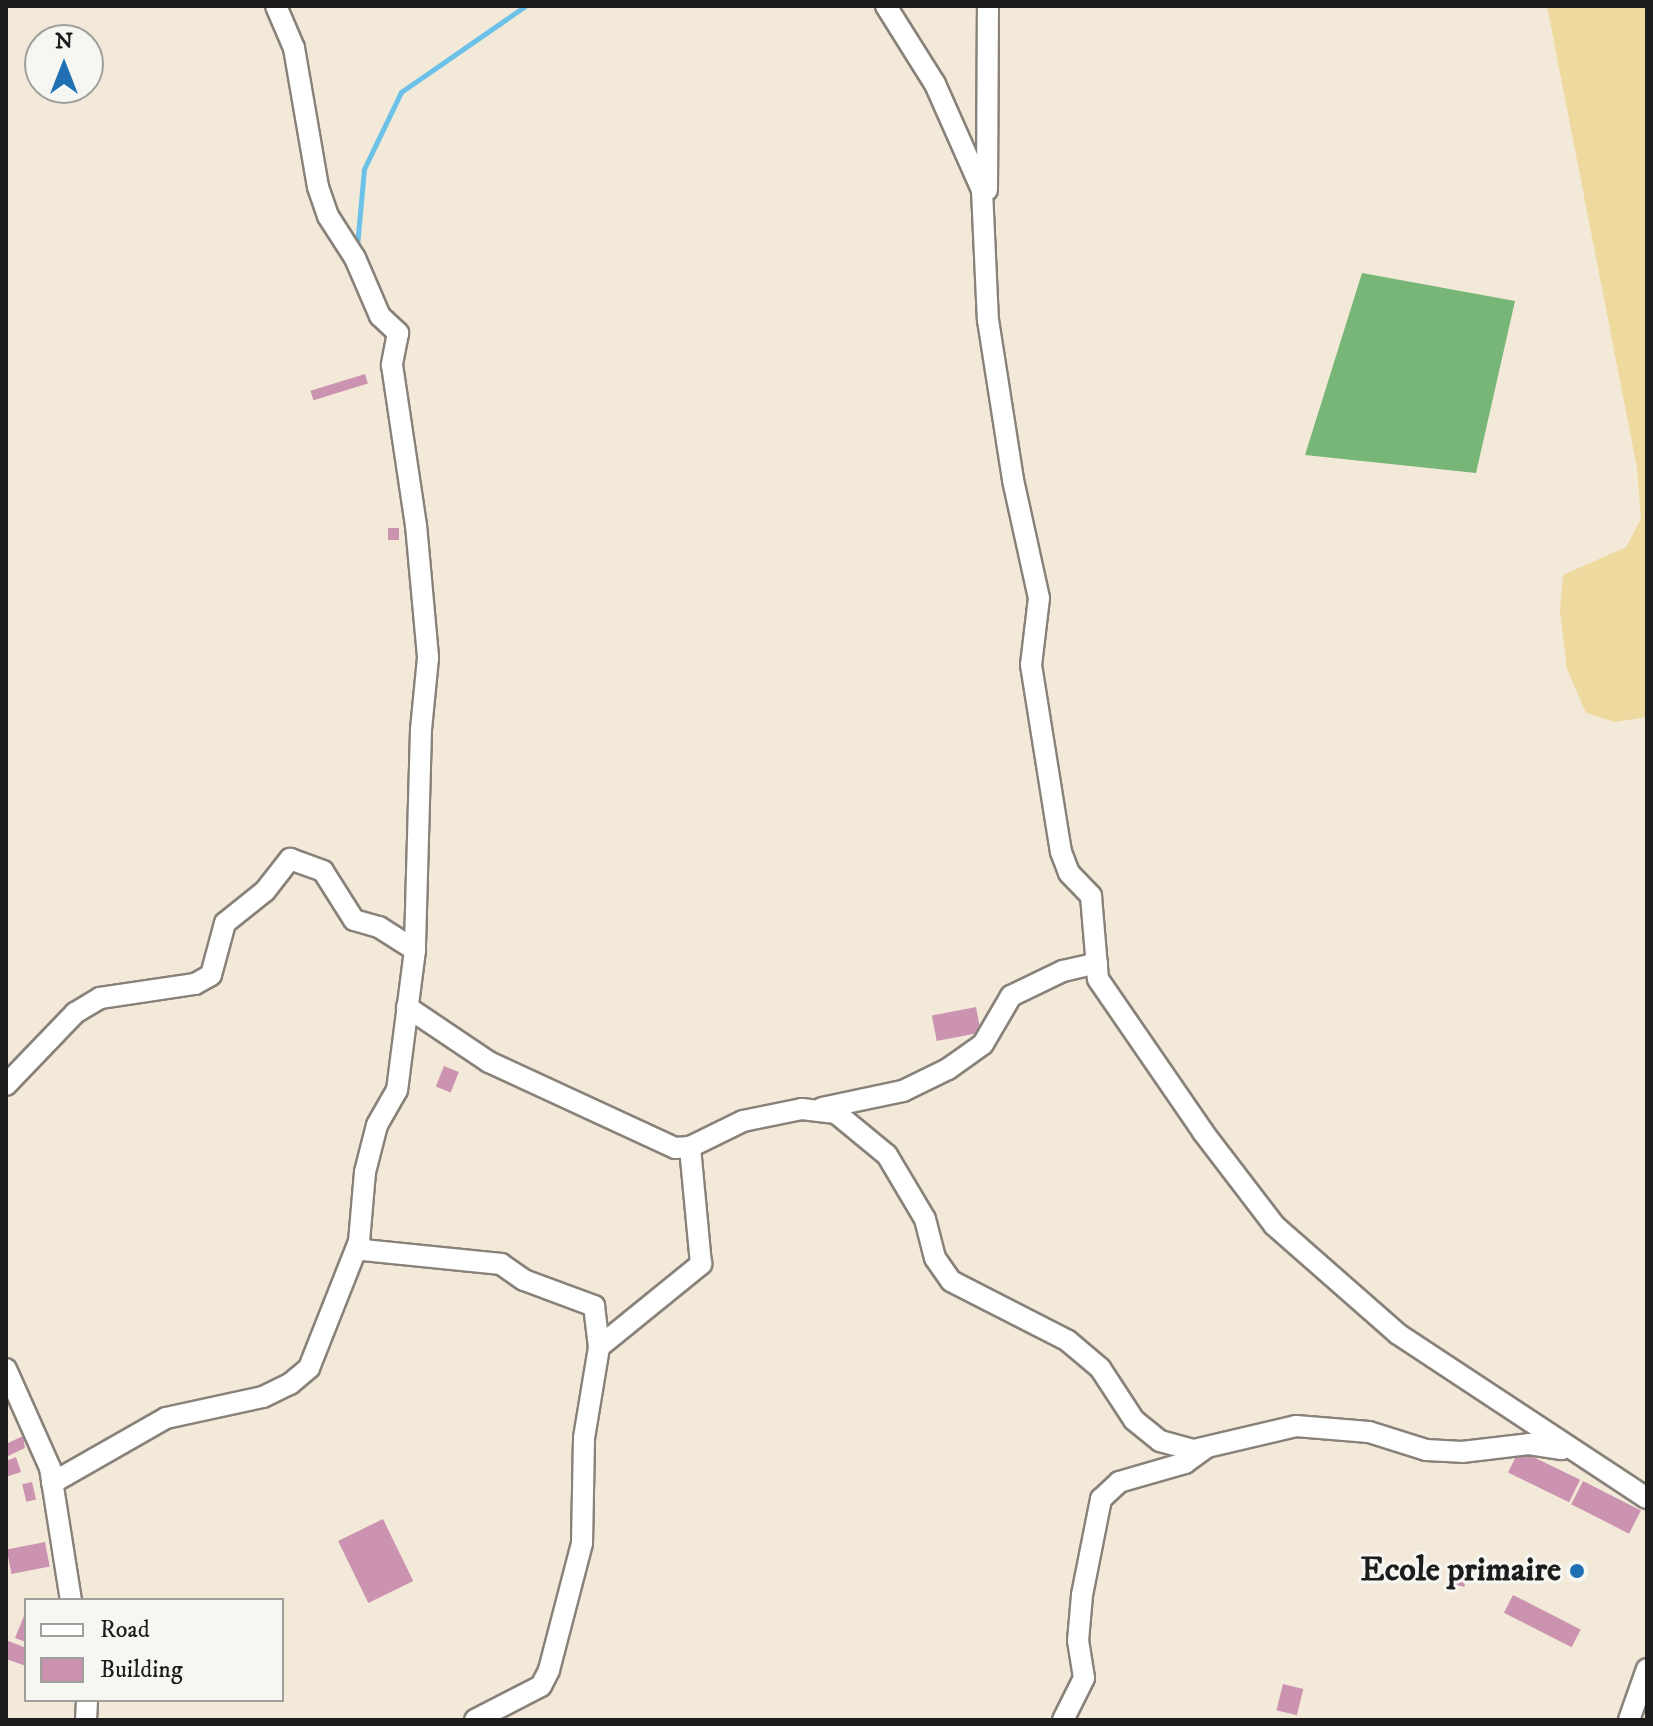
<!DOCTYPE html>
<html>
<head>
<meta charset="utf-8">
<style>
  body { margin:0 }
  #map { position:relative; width:1653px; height:1726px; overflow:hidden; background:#f3e9d8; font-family:"IM FELL DW Pica",serif }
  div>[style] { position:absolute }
  .forest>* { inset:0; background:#77b677 }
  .sand>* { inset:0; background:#eeda9e }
  .stream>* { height:5px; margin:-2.5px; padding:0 2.5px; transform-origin:2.5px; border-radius:2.5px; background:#6bc1e8 }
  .building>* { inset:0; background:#cb93af; transform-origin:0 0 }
  .roads { filter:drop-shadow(2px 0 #88827a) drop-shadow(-2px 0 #88827a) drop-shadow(0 2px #88827a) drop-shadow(0 -2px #88827a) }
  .minor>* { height:20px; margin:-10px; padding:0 10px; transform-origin:10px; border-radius:10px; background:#fff }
  .dots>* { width:22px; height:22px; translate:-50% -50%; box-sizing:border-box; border:4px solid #f6f6f2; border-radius:50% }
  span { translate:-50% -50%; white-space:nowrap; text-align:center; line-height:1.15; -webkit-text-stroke:6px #f6f6f2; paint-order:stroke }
  .poi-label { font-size:34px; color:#1c1c1c; font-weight:700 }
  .right { translate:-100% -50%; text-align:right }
  .frame { position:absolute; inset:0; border:8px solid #1c1c1c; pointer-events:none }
  .legend { position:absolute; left:24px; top:1598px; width:260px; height:104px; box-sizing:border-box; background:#f6f6f2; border:2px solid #9f9f9c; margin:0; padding:10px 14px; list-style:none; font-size:24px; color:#1c1c1c }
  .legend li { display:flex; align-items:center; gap:16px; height:40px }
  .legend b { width:40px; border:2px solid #9f9f9c }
  .north { position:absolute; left:24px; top:24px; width:80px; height:80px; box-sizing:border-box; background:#f6f6f2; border:2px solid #9f9f9c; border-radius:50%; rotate:0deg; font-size:22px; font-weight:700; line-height:32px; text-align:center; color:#1c1c1c }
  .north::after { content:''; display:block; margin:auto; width:28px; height:36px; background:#1f6fb2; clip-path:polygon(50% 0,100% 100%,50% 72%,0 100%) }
</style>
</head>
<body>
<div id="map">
  <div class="forest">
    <div style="clip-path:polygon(1362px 273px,1515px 301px,1476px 473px,1305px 455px)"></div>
  </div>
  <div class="sand">
    <div style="clip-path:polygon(1547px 6px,1647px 6px,1647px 717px,1615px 722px,1586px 713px,1567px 669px,1560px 611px,1563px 575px,1626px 547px,1641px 519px,1637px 468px)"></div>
  </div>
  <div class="stream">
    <div style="left:357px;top:246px;width:77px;rotate:-84.8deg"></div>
    <div style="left:364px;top:169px;width:85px;rotate:-64.3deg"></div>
    <div style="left:401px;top:92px;width:151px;rotate:-34.7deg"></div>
  </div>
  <div class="building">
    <div style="left:365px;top:374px;width:10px;height:57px;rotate:73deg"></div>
    <div style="left:388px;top:528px;width:11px;height:12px"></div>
    <div style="left:976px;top:1007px;width:26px;height:45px;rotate:79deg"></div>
    <div style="left:444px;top:1066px;width:16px;height:22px;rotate:22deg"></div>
    <div style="clip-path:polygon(23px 1436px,25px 1448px,6px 1457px,6px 1444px)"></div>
    <div style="left:1519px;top:1450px;width:68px;height:25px;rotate:26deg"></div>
    <div style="clip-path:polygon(16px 1457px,21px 1472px,6px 1477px,6px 1461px)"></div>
    <div style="left:1583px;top:1481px;width:65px;height:26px;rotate:27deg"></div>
    <div style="left:32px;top:1482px;width:18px;height:10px;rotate:77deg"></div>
    <div style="left:383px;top:1519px;width:69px;height:50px;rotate:64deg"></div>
    <div style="left:45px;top:1542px;width:25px;height:39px;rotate:79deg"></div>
    <div style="left:1457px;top:1572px;width:10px;height:13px;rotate:11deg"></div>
    <div style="left:1513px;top:1595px;width:76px;height:20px;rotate:27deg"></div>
    <div style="clip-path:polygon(26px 1611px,26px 1642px,15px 1638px)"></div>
    <div style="clip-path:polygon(6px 1640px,26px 1648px,26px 1666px,6px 1659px)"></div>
    <div style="left:1283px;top:1684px;width:21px;height:27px;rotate:14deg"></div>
  </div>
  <div class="roads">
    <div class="minor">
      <div style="left:276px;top:6px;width:46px;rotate:66.8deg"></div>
      <div style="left:294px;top:48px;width:141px;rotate:80.2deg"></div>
      <div style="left:318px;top:187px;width:31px;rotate:71deg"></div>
      <div style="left:328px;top:216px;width:50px;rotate:57.3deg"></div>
      <div style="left:355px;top:258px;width:63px;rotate:66.7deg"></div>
      <div style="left:380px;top:316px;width:25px;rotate:43deg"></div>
      <div style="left:398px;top:333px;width:33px;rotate:101deg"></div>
      <div style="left:392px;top:365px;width:162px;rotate:81.5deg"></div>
      <div style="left:416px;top:525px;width:134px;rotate:84.8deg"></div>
      <div style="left:428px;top:658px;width:72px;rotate:95.6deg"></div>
      <div style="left:421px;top:730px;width:220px;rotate:91.6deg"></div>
      <div style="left:415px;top:950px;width:141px;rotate:97.3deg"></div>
      <div style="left:397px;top:1090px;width:40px;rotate:119.7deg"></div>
      <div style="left:377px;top:1125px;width:49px;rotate:104.3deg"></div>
      <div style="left:365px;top:1172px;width:70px;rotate:94.9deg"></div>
      <div style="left:359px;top:1242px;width:9px;rotate:63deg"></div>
      <div style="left:363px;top:1250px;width:139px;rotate:5.8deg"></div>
      <div style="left:501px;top:1264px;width:28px;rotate:35deg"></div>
      <div style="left:524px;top:1280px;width:75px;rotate:20.4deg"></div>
      <div style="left:594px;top:1306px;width:41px;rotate:83deg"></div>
      <div style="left:886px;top:6px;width:92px;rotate:57.9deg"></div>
      <div style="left:935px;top:84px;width:116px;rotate:66.1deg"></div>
      <div style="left:982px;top:190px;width:130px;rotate:87.4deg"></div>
      <div style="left:988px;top:320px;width:162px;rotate:81.1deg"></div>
      <div style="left:1013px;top:480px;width:121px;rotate:77.6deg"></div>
      <div style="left:1039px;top:598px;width:67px;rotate:96.8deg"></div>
      <div style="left:1031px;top:665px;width:189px;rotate:80.9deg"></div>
      <div style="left:1061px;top:852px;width:22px;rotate:69deg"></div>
      <div style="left:1069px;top:873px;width:32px;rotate:46deg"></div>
      <div style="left:1091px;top:896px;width:83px;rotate:85.2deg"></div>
      <div style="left:1098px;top:979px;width:186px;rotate:55.5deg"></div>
      <div style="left:1203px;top:1132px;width:117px;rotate:52.6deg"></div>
      <div style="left:1274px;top:1225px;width:165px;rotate:41.3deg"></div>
      <div style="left:1398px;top:1334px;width:298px;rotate:33.4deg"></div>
      <div style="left:987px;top:190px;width:184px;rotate:-89.7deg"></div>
      <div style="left:407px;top:1007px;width:99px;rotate:33.9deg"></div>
      <div style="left:489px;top:1062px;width:205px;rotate:24.8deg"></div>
      <div style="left:675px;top:1148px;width:15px;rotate:-4deg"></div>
      <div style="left:690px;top:1147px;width:59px;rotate:-26.1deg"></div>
      <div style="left:743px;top:1121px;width:60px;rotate:-11.5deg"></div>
      <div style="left:802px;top:1109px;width:34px;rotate:7deg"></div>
      <div style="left:836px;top:1113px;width:66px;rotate:39.5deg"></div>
      <div style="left:887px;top:1155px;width:74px;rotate:59.3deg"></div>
      <div style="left:925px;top:1219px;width:40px;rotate:75.6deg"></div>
      <div style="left:935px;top:1258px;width:28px;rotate:55deg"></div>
      <div style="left:951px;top:1281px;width:131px;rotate:27.1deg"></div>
      <div style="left:1068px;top:1341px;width:42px;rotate:40.2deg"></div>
      <div style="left:1100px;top:1368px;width:62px;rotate:56.8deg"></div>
      <div style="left:1134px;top:1420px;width:33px;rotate:39deg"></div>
      <div style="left:1160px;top:1441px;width:35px;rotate:15deg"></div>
      <div style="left:1194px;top:1450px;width:105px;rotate:-13.2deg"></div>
      <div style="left:1296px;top:1426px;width:73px;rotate:4.7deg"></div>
      <div style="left:1369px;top:1432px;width:60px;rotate:17.5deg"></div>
      <div style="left:1426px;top:1450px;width:36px;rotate:3deg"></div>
      <div style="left:1462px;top:1452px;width:67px;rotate:-6.8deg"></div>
      <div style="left:1529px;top:1444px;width:33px;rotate:9deg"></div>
      <div style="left:6px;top:1085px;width:100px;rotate:-46.2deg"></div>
      <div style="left:75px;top:1013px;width:29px;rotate:-31deg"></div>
      <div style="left:100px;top:998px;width:96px;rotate:-8.4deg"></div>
      <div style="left:195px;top:984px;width:18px;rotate:-29deg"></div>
      <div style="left:211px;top:975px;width:54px;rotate:-74.9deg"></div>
      <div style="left:225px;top:923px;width:51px;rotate:-38.7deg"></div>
      <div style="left:265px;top:891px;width:41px;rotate:-52deg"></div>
      <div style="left:290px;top:859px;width:35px;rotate:20deg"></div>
      <div style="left:323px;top:871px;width:58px;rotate:57.7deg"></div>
      <div style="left:354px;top:920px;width:26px;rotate:16deg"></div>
      <div style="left:379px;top:927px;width:43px;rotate:32.6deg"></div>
      <div style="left:822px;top:1108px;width:83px;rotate:-11.9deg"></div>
      <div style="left:903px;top:1091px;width:50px;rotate:-26.1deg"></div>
      <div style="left:948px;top:1069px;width:43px;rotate:-35.5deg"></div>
      <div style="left:983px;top:1044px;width:56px;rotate:-59.7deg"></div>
      <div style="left:1011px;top:996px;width:58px;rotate:-25.7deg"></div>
      <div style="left:1063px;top:971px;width:35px;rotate:-13deg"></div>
      <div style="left:6px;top:1369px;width:108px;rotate:66deg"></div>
      <div style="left:50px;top:1468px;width:134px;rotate:81deg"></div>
      <div style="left:52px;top:1483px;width:131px;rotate:-29.7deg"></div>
      <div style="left:166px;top:1418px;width:99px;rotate:-12.2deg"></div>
      <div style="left:263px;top:1397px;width:30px;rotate:-26deg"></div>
      <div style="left:290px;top:1384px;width:25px;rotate:-40deg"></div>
      <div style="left:309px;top:1368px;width:136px;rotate:-68.4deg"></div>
      <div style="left:86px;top:1720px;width:20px;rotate:-87deg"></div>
      <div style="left:475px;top:1720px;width:74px;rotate:-27.3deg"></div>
      <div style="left:541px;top:1686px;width:18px;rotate:-63deg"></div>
      <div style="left:549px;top:1670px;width:131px;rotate:-75.4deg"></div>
      <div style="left:582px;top:1543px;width:105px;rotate:-88.9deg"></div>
      <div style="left:584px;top:1438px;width:92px;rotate:-80.6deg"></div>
      <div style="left:599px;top:1347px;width:132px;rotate:-39.1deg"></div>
      <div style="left:701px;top:1264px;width:118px;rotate:-95.4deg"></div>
      <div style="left:1063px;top:1720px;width:47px;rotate:-63.4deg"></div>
      <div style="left:1084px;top:1678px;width:37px;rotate:-99deg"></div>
      <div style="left:1078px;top:1641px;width:46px;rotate:-85deg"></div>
      <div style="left:1082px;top:1595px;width:98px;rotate:-78.8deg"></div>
      <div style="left:1101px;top:1499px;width:25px;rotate:-43deg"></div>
      <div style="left:1119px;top:1482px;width:69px;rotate:-16.1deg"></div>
      <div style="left:1185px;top:1463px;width:26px;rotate:-36deg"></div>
      <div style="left:1629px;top:1720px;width:54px;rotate:-70.6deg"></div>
    </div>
  </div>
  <div class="dots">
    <div style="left:1577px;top:1571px;background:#1f6fb2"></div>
  </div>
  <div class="poi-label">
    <span class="right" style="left:1561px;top:1571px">Ecole primaire</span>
  </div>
  <div class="frame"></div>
  <ul class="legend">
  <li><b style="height:10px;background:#fff"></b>Road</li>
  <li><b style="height:22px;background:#cb93af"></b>Building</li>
  </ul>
  <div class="north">N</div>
</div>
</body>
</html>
